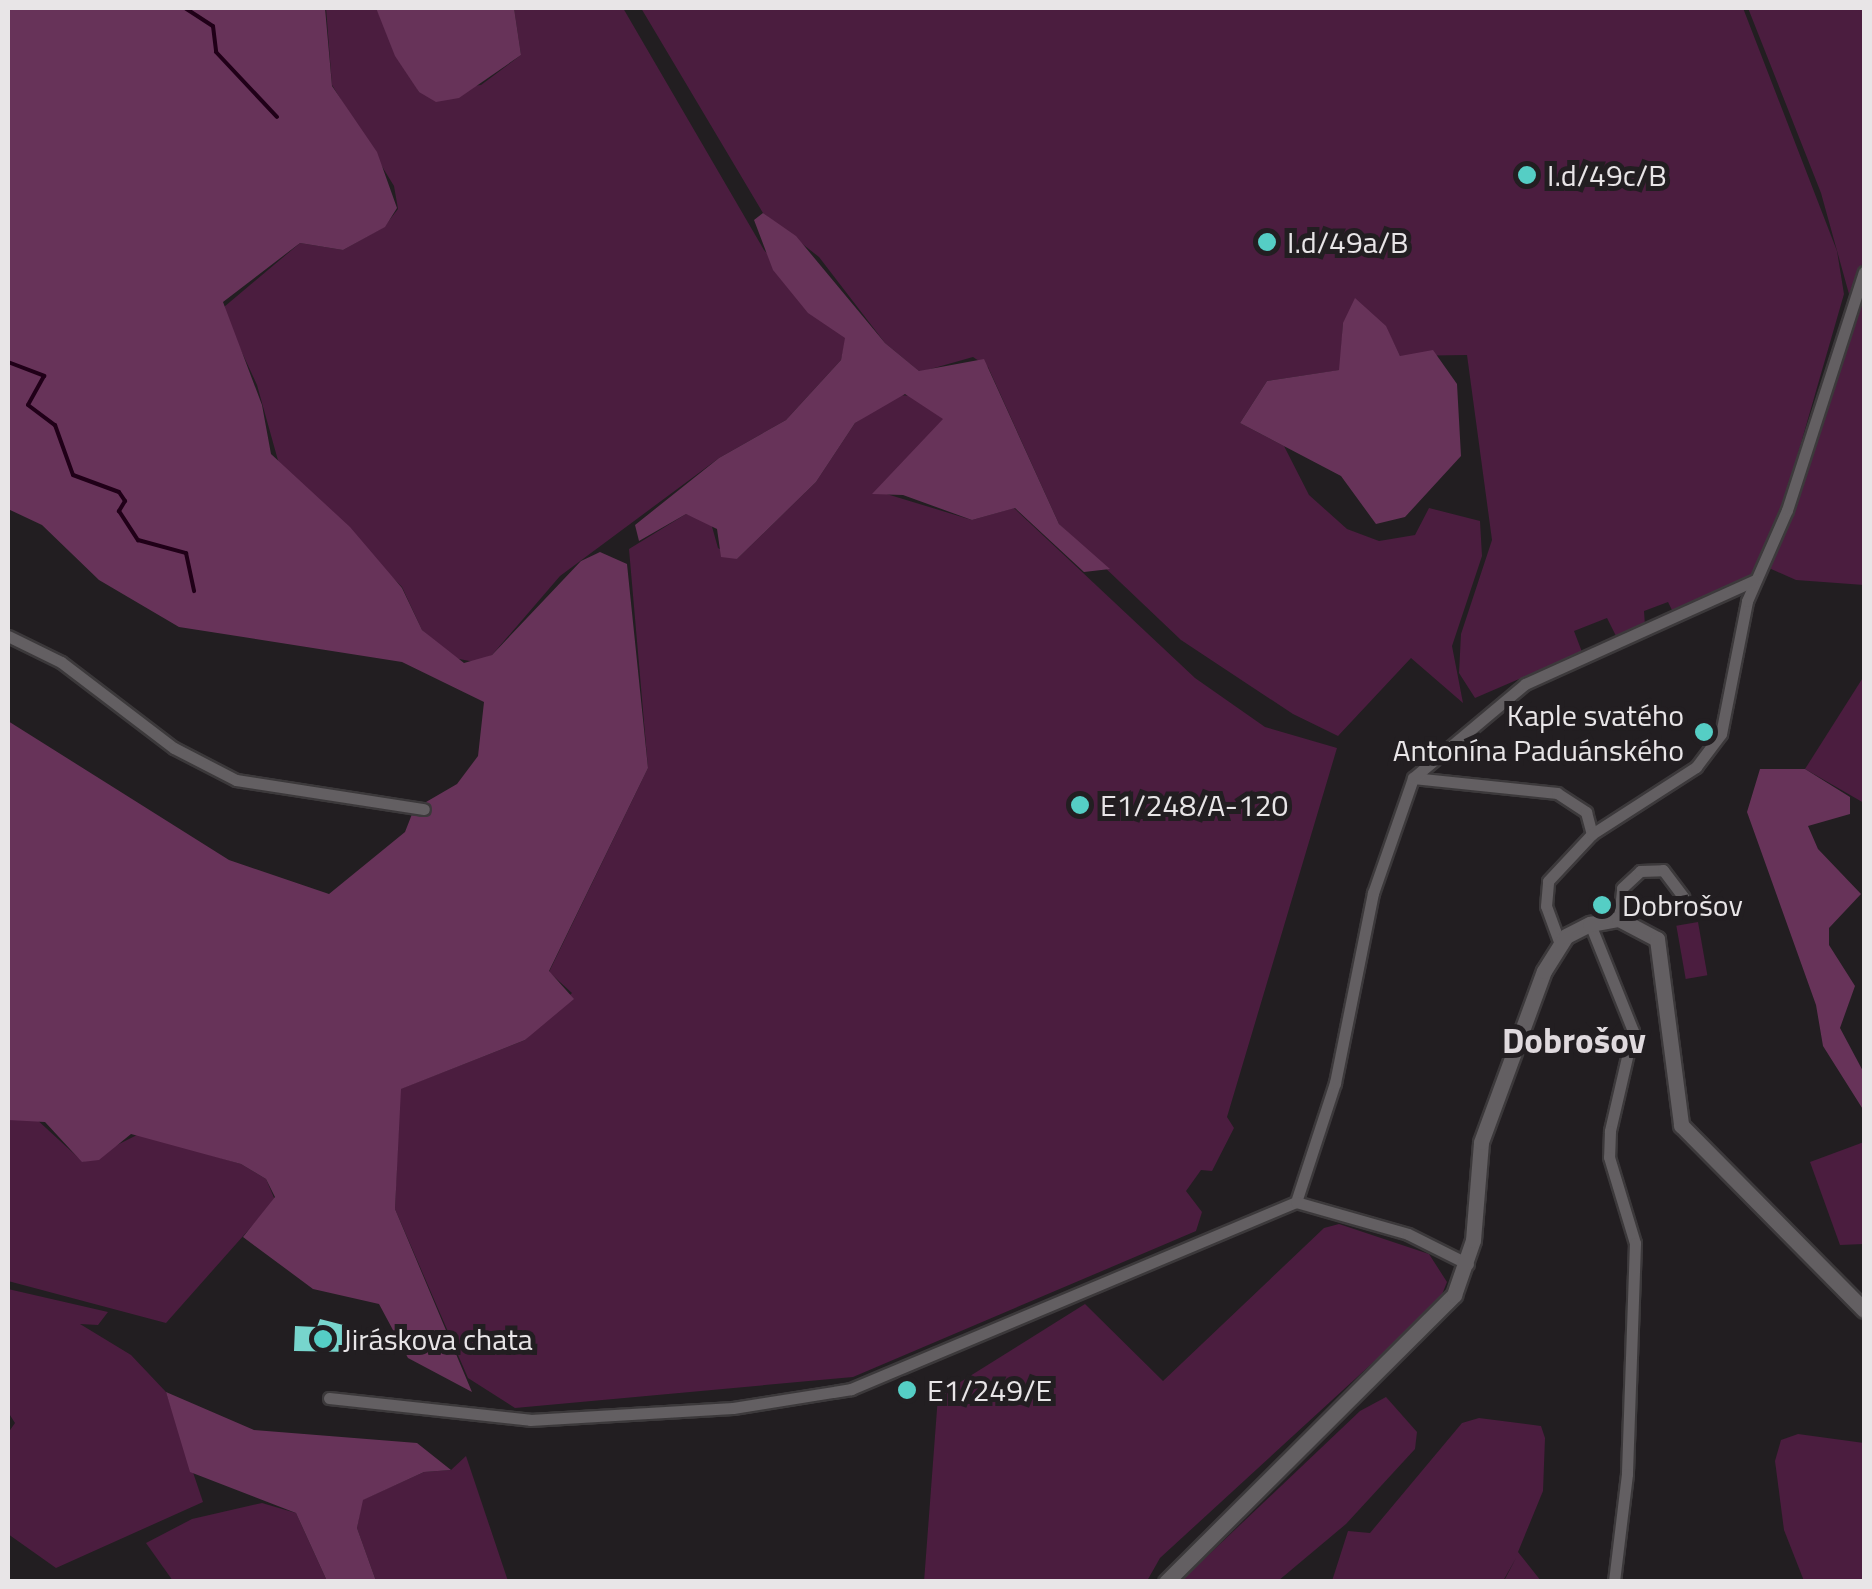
<!DOCTYPE html>
<html>
<head>
<meta charset="utf-8">
<style>
  body { margin:0 }
  #map { position:relative; width:1872px; height:1589px; overflow:hidden; background:#221e21; font-family:"Titillium Web",sans-serif }
  div>[style] { position:absolute }
  .green>* { inset:0; background:#4b1d3f; transform-origin:0 0 }
  .forest>* { inset:0; background:#673359 }
  .stream>* { height:4px; margin:-2px; padding:0 2px; transform-origin:2px; border-radius:2px; background:#200018 }
  .building>* { inset:0; background:#77d5cd }
  .roads { filter:drop-shadow(2px 0 #3c393b) drop-shadow(-2px 0 #3c393b) drop-shadow(0 2px #3c393b) drop-shadow(0 -2px #3c393b) }
  .minor>* { height:11px; margin:-5.5px; padding:0 5.5px; transform-origin:5.5px; border-radius:5.5px; background:#635f62 }
  .tertiary>* { height:15px; margin:-7.5px; padding:0 7.5px; transform-origin:7.5px; border-radius:7.5px; background:#635f62 }
  .dots>* { width:28px; height:28px; translate:-50% -50%; box-sizing:border-box; border:5px solid #221e21; border-radius:50% }
  span { translate:-50% -50%; white-space:nowrap; text-align:center; line-height:1.15; -webkit-text-stroke:10px #221e21; paint-order:stroke }
  .poi-label { font-size:30px; color:#e8e5e7 }
  .left { translate:0 -50%; text-align:left }
  .right { translate:-100% -50%; text-align:right }
  .quarter-label { font-size:35px; color:#e0dade; font-weight:700 }
  .frame { position:absolute; inset:0; border:10px solid #e8e5e7; pointer-events:none }
</style>
</head>
<body>
<div id="map">
  <div class="green">
    <div style="clip-path:polygon(326px 8px,376px 8px,419px 92px,481px 85px,521px 55px,514px 8px,623px 8px,764px 250px,846px 338px,841px 360px,786px 420px,719px 458px,560px 576px,492px 655px,475px 662px,454px 658px,422px 630px,402px 587px,279px 464px,257px 385px,225px 316px,224px 307px,300px 243px,343px 250px,384px 227px,398px 209px,394px 186px,332px 85px)"></div>
    <div style="clip-path:polygon(641px 8px,1743px 8px,1837px 251px,1844px 294px,1782px 509px,1758px 565px,1748px 579px,1674px 614px,1668px 602px,1644px 611px,1645px 626px,1617px 638px,1607px 618px,1574px 631px,1582px 652px,1475px 698px,1459px 673px,1461px 634px,1492px 540px,1467px 355px,1400px 356px,1385px 326px,1343px 323px,1340px 370px,1267px 381px,1240px 423px,1284px 446px,1309px 495px,1347px 529px,1379px 541px,1415px 535px,1429px 508px,1480px 521px,1482px 556px,1452px 646px,1463px 703px,1411px 658px,1338px 736px,1293px 714px,1181px 640px,1059px 524px,988px 367px,973px 357px,920px 372px,885px 343px,819px 257px,763px 213px)"></div>
    <div style="clip-path:polygon(1748px 8px,1864px 8px,1864px 260px,1849px 294px,1821px 193px)"></div>
    <div style="clip-path:polygon(1864px 284px,1864px 585px,1796px 580px,1769px 568px)"></div>
    <div style="clip-path:polygon(898px 395px,915px 396px,944px 419px,880px 492px,972px 520px,1014px 508px,1195px 678px,1265px 727px,1337px 748px,1227px 1117px,1234px 1128px,1212px 1171px,1201px 1170px,1186px 1191px,1202px 1212px,1196px 1231px,853px 1377px,515px 1408px,468px 1378px,395px 1209px,400px 1089px,525px 1040px,572px 993px,549px 972px,648px 768px,629px 549px,686px 514px,711px 523px,718px 548px,737px 559px,816px 482px,855px 423px)"></div>
    <div style="clip-path:polygon(1864px 676px,1864px 803px,1805px 769px)"></div>
    <div style="left:1698px;top:922px;width:54px;height:22px;rotate:80deg"></div>
    <div style="clip-path:polygon(34px 1117px,83px 1162px,139px 1134px,241px 1164px,266px 1179px,275px 1200px,166px 1323px,8px 1281px,8px 1120px)"></div>
    <div style="clip-path:polygon(1864px 1142px,1864px 1244px,1840px 1245px,1810px 1162px)"></div>
    <div style="clip-path:polygon(1339px 1224px,1429px 1254px,1447px 1282px,1439px 1302px,1160px 1558px,1147px 1581px,924px 1582px,938px 1396px,1085px 1304px,1163px 1381px,1324px 1228px)"></div>
    <div style="clip-path:polygon(8px 1289px,108px 1312px,98px 1325px,80px 1324px,131px 1355px,166px 1392px,203px 1502px,56px 1568px,8px 1534px,8px 1433px,15px 1423px,8px 1412px)"></div>
    <div style="clip-path:polygon(1386px 1397px,1417px 1432px,1415px 1449px,1346px 1524px,1278px 1581px,1181px 1581px,1360px 1411px)"></div>
    <div style="clip-path:polygon(1479px 1418px,1541px 1426px,1545px 1438px,1543px 1491px,1518px 1552px,1541px 1581px,1504px 1581px,1516px 1558px,1503px 1581px,1332px 1581px,1348px 1531px,1370px 1533px,1462px 1423px)"></div>
    <div style="clip-path:polygon(1798px 1434px,1864px 1443px,1864px 1581px,1804px 1581px,1784px 1530px,1775px 1461px,1781px 1440px)"></div>
    <div style="clip-path:polygon(466px 1456px,508px 1581px,376px 1581px,357px 1528px,362px 1500px,424px 1472px,451px 1470px)"></div>
    <div style="clip-path:polygon(262px 1503px,296px 1513px,327px 1581px,173px 1581px,146px 1543px,192px 1519px)"></div>
  </div>
  <div class="forest">
    <div style="clip-path:polygon(8px 8px,325px 8px,332px 86px,377px 152px,397px 208px,385px 227px,343px 250px,300px 243px,223px 302px,262px 405px,271px 454px,350px 527px,402px 588px,422px 630px,464px 663px,492px 655px,581px 561px,600px 552px,627px 564px,648px 768px,549px 971px,574px 999px,525px 1040px,401px 1089px,395px 1209px,472px 1392px,408px 1358px,379px 1304px,313px 1289px,243px 1237px,275px 1197px,266px 1179px,241px 1164px,131px 1134px,99px 1160px,82px 1162px,45px 1122px,8px 1120px,8px 721px,229px 860px,329px 894px,405px 832px,414px 809px,457px 784px,478px 756px,484px 702px,402px 662px,179px 627px,99px 580px,42px 525px,8px 509px)"></div>
    <div style="clip-path:polygon(376px 8px,514px 8px,521px 55px,459px 98px,436px 102px,419px 92px,395px 56px)"></div>
    <div style="clip-path:polygon(763px 213px,796px 236px,885px 343px,919px 371px,984px 359px,1059px 524px,1110px 569px,1084px 572px,1015px 508px,972px 520px,903px 495px,872px 494px,943px 419px,905px 394px,855px 423px,816px 482px,737px 559px,721px 557px,717px 529px,686px 514px,639px 541px,635px 525px,719px 458px,786px 420px,841px 360px,845px 338px,808px 313px,773px 270px,754px 220px)"></div>
    <div style="clip-path:polygon(1355px 298px,1386px 326px,1400px 356px,1433px 350px,1457px 384px,1461px 456px,1405px 517px,1376px 524px,1341px 476px,1240px 423px,1267px 381px,1339px 370px,1343px 323px)"></div>
    <div style="clip-path:polygon(1760px 769px,1805px 769px,1850px 797px,1850px 814px,1808px 826px,1818px 849px,1861px 894px,1829px 928px,1829px 945px,1855px 986px,1840px 1028px,1864px 1073px,1864px 1111px,1823px 1046px,1816px 1005px,1747px 812px)"></div>
    <div style="clip-path:polygon(166px 1392px,254px 1430px,417px 1443px,451px 1470px,424px 1472px,363px 1500px,357px 1528px,376px 1581px,327px 1581px,296px 1513px,190px 1472px)"></div>
  </div>
  <div class="stream">
    <div style="left:185px;top:8px;width:33px;rotate:33deg"></div>
    <div style="left:213px;top:26px;width:26px;rotate:83deg"></div>
    <div style="left:216px;top:52px;width:89px;rotate:46.8deg"></div>
    <div style="left:8px;top:362px;width:39px;rotate:21deg"></div>
    <div style="left:44px;top:376px;width:33px;rotate:119deg"></div>
    <div style="left:28px;top:405px;width:34px;rotate:37deg"></div>
    <div style="left:55px;top:425px;width:53px;rotate:70.2deg"></div>
    <div style="left:73px;top:475px;width:49px;rotate:20.3deg"></div>
    <div style="left:119px;top:492px;width:11px;rotate:56deg"></div>
    <div style="left:125px;top:501px;width:12px;rotate:121deg"></div>
    <div style="left:119px;top:511px;width:35px;rotate:57deg"></div>
    <div style="left:138px;top:540px;width:50px;rotate:15.2deg"></div>
    <div style="left:186px;top:553px;width:39px;rotate:78deg"></div>
  </div>
  <div class="building">
    <div style="clip-path:polygon(320px 1319px,351px 1327px,351px 1352px,294px 1351px,295px 1326px,317px 1327px)"></div>
  </div>
  <div class="roads">
    <div class="minor">
      <div style="left:8px;top:636px;width:59px;rotate:26.1deg"></div>
      <div style="left:61px;top:662px;width:142px;rotate:37.3deg"></div>
      <div style="left:174px;top:748px;width:70px;rotate:27.3deg"></div>
      <div style="left:236px;top:780px;width:190px;rotate:8.8deg"></div>
      <div style="left:1413px;top:778px;width:145px;rotate:5.9deg"></div>
      <div style="left:1557px;top:793px;width:35px;rotate:33deg"></div>
      <div style="left:1586px;top:812px;width:23px;rotate:75deg"></div>
      <div style="left:1619px;top:919px;width:31px;rotate:-84deg"></div>
      <div style="left:1622px;top:888px;width:25px;rotate:-43deg"></div>
      <div style="left:1640px;top:871px;width:23px;rotate:-2deg"></div>
      <div style="left:1663px;top:870px;width:34px;rotate:53deg"></div>
      <div style="left:1590px;top:924px;width:115px;rotate:68.1deg"></div>
      <div style="left:1633px;top:1031px;width:103px;rotate:103deg"></div>
      <div style="left:1610px;top:1131px;width:26px;rotate:92deg"></div>
      <div style="left:1609px;top:1157px;width:90px;rotate:73.2deg"></div>
      <div style="left:1635px;top:1243px;width:231px;rotate:92deg"></div>
      <div style="left:1627px;top:1474px;width:109px;rotate:96.9deg"></div>
      <div style="left:1560px;top:944px;width:40px;rotate:-110.2deg"></div>
      <div style="left:1546px;top:906px;width:25px;rotate:-85deg"></div>
      <div style="left:1548px;top:881px;width:64px;rotate:-46.9deg"></div>
      <div style="left:1592px;top:834px;width:124px;rotate:-32.8deg"></div>
      <div style="left:1696px;top:767px;width:41px;rotate:-52.9deg"></div>
      <div style="left:1721px;top:734px;width:136px;rotate:-78.9deg"></div>
      <div style="left:1747px;top:601px;width:99px;rotate:-66.3deg"></div>
      <div style="left:1787px;top:510px;width:250px;rotate:-72.1deg"></div>
      <div style="left:1296px;top:1202px;width:125px;rotate:-71.9deg"></div>
      <div style="left:1335px;top:1083px;width:194px;rotate:-78.7deg"></div>
      <div style="left:1373px;top:893px;width:122px;rotate:-70.8deg"></div>
      <div style="left:1413px;top:778px;width:146px;rotate:-40deg"></div>
      <div style="left:1525px;top:684px;width:252px;rotate:-24.3deg"></div>
      <div style="left:329px;top:1398px;width:202px;rotate:6.2deg"></div>
      <div style="left:530px;top:1420px;width:203px;rotate:-3.4deg"></div>
      <div style="left:733px;top:1408px;width:120px;rotate:-9.1deg"></div>
      <div style="left:851px;top:1389px;width:483px;rotate:-22.8deg"></div>
      <div style="left:1296px;top:1202px;width:116px;rotate:15.9deg"></div>
      <div style="left:1408px;top:1234px;width:67px;rotate:26.6deg"></div>
    </div>
    <div class="tertiary">
      <div style="left:1166px;top:1582px;width:407px;rotate:-44.9deg"></div>
      <div style="left:1454px;top:1295px;width:58px;rotate:-70.9deg"></div>
      <div style="left:1473px;top:1240px;width:98px;rotate:-85.3deg"></div>
      <div style="left:1481px;top:1142px;width:182px;rotate:-69.8deg"></div>
      <div style="left:1544px;top:971px;width:41px;rotate:-57.8deg"></div>
      <div style="left:1566px;top:936px;width:27px;rotate:-27deg"></div>
      <div style="left:1590px;top:924px;width:29px;rotate:-10deg"></div>
      <div style="left:1619px;top:919px;width:43px;rotate:27.8deg"></div>
      <div style="left:1657px;top:939px;width:188px;rotate:82.6deg"></div>
      <div style="left:1681px;top:1125px;width:260px;rotate:45.3deg"></div>
    </div>
  </div>
  <div class="dots">
    <div style="left:1527px;top:175px;background:#55cec5"></div>
    <div style="left:1267px;top:242px;background:#55cec5"></div>
    <div style="left:1704px;top:732px;background:#55cec5"></div>
    <div style="left:1080px;top:805px;background:#55cec5"></div>
    <div style="left:1602px;top:905px;background:#55cec5"></div>
    <div style="left:323px;top:1339px;background:#55cec5"></div>
    <div style="left:907px;top:1390px;background:#55cec5"></div>
  </div>
  <div class="poi-label">
    <span class="left" style="left:1547px;top:175px">I.d/49c/B</span>
    <span class="left" style="left:1287px;top:242px">I.d/49a/B</span>
    <span class="right" style="left:1684px;top:732px">Kaple svatého<br>Antonína Paduánského</span>
    <span class="left" style="left:1100px;top:805px">E1/248/A-120</span>
    <span class="left" style="left:1622px;top:905px">Dobrošov</span>
    <span class="left" style="left:343px;top:1339px">Jiráskova chata</span>
    <span class="left" style="left:927px;top:1390px">E1/249/E</span>
  </div>
  <div class="quarter-label">
    <span style="left:1574px;top:1040px">Dobrošov</span>
  </div>
  <div class="frame"></div>
</div>
</body>
</html>
